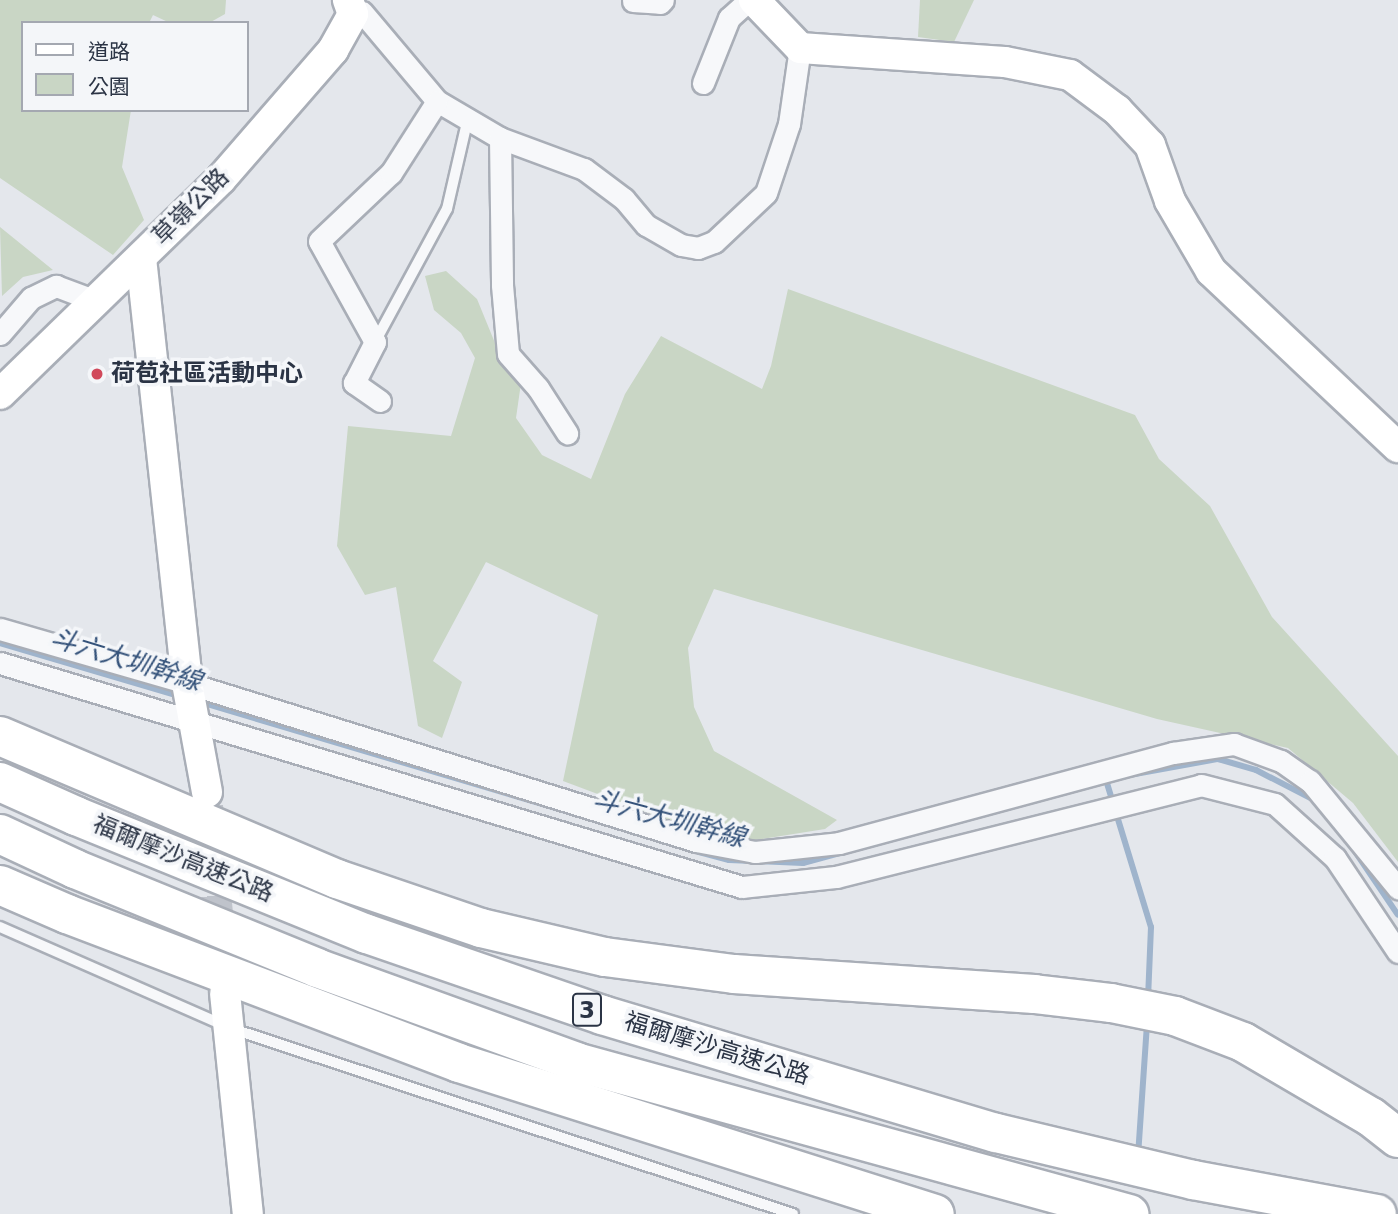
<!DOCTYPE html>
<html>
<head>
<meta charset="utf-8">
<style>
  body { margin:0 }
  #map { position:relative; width:1398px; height:1214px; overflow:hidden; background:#e4e7ec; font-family:"DejaVu Sans","Noto Sans TC",sans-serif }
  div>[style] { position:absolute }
  .green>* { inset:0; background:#c9d6c5 }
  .stream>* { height:6px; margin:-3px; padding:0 3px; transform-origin:3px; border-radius:3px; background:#9fb4cc }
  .secondary-tunnel>* { height:30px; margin-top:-15px; transform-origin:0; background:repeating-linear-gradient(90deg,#bfc3cb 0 30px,transparent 0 45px) }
  .roads { filter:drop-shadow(2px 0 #a9aeb7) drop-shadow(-2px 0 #a9aeb7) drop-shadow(0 2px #a9aeb7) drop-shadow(0 -2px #a9aeb7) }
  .lane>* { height:10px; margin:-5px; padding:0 5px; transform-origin:5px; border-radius:5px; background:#f7f8fa }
  .street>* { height:21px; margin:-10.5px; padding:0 10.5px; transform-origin:10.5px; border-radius:10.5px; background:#f7f8fa }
  .secondary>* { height:30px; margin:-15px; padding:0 15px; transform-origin:15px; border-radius:15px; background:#fff }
  .highway>* { height:38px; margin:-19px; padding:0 19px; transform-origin:19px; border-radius:19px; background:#fff }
  .dots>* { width:19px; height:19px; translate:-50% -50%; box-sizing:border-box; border:4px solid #f4f6f9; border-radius:50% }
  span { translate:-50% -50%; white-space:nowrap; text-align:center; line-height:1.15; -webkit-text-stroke:7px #f4f6f9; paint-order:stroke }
  .shield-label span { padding:2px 5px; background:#f4f6f9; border:2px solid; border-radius:5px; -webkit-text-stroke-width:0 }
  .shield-label { font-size:23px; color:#2b3445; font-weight:700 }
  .street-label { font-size:24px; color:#2b3445 }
  .poi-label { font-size:24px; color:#2b3445; font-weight:700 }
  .left { translate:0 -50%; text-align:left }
  .water-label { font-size:26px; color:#34527a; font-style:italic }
  .legend { position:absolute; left:21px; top:21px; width:228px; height:91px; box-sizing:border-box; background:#f4f6f9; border:2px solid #a4a8b1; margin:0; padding:9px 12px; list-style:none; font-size:21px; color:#2b3445 }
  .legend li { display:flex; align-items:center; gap:14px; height:35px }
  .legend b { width:35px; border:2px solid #a4a8b1 }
</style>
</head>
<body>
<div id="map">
  <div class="green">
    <div style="clip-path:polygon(0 0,226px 0,225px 14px,209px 23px,170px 23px,153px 15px,149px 23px,23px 23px,23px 110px,131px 110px,122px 167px,144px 220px,113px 255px,0 178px)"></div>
    <div style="clip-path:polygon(920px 0,974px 0,954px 42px,918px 37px)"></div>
    <div style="clip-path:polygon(0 227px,53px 270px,23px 277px,2px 296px)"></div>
    <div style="clip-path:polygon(446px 271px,477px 299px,495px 343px,521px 383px,516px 418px,542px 455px,591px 479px,625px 394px,661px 336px,762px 389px,771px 366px,788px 289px,1135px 415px,1159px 459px,1210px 506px,1272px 617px,1398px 756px,1398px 862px,1353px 803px,1288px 748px,1157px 719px,714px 589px,688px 648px,694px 707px,714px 751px,837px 820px,825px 829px,731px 844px,563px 781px,598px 615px,486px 562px,433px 661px,462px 682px,442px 738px,418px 726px,396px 587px,365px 595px,337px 546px,348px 426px,451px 436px,475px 358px,461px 333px,434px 310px,425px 276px)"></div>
  </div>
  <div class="stream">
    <div style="left:0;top:643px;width:187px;rotate:16.5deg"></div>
    <div style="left:200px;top:702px;width:391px;rotate:16.6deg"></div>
    <div style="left:1124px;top:776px;width:96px;rotate:-10.3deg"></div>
    <div style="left:1218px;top:759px;width:40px;rotate:16deg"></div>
    <div style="left:1256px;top:770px;width:68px;rotate:27.3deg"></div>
    <div style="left:1106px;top:780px;width:154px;rotate:73deg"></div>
    <div style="left:1151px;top:927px;width:72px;rotate:92.4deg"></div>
    <div style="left:1354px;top:850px;width:78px;rotate:55.9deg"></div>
    <div style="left:699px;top:852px;width:31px;rotate:15deg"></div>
    <div style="left:729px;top:860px;width:74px;rotate:2.3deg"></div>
    <div style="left:803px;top:863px;width:38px;rotate:-15deg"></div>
    <div style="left:1138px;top:1156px;width:133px;rotate:-86.1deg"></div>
  </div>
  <div class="secondary-tunnel">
    <div style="left:208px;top:806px;width:140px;rotate:84.7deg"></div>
  </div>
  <div class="roads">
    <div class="lane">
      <div style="left:375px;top:342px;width:151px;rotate:-61.6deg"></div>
      <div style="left:447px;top:209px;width:93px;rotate:-77deg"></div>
      <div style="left:0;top:927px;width:251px;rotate:23.7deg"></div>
      <div style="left:230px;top:1028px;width:593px;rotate:18.28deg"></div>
    </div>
    <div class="street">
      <div style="left:633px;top:1px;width:27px;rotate:4deg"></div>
      <div style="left:660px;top:3px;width:4px;rotate:-45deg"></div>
      <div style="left:362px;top:12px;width:116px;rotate:49.9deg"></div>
      <div style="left:437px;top:101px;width:73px;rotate:30.4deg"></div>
      <div style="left:500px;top:138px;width:90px;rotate:20.3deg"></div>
      <div style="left:584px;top:169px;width:50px;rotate:36.9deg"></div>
      <div style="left:624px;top:199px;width:34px;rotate:50deg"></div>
      <div style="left:646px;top:225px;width:40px;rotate:29.7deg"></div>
      <div style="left:681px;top:245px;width:17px;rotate:10deg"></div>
      <div style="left:698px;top:248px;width:17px;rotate:-21deg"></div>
      <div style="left:714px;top:242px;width:71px;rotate:-43.3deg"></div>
      <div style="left:766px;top:193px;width:73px;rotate:-71.6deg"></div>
      <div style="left:789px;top:124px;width:77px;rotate:-81.8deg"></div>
      <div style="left:703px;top:83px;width:70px;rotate:-68.2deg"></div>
      <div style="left:729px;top:18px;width:27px;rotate:-42deg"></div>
      <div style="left:500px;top:138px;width:147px;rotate:89.2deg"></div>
      <div style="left:502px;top:285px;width:69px;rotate:85deg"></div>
      <div style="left:508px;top:354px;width:45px;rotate:48.6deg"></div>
      <div style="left:538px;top:388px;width:54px;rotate:57.2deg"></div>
      <div style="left:0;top:334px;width:48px;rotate:-49.3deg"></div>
      <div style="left:31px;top:298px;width:28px;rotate:-26deg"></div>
      <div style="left:56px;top:286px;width:43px;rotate:20.6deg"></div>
      <div style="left:380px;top:401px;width:32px;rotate:-145deg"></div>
      <div style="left:354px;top:383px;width:46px;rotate:-62.9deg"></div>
      <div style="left:375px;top:342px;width:115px;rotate:-119deg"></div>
      <div style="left:319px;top:241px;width:99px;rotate:-43.4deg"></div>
      <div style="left:391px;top:173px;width:85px;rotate:-57.4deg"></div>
      <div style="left:0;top:629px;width:195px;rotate:16.1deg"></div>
      <div style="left:187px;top:683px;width:533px;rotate:17.24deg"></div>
      <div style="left:696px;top:841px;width:60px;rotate:10.6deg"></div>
      <div style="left:755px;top:852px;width:84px;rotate:-6.1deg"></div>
      <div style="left:839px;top:843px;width:346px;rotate:-15.1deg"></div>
      <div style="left:1173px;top:753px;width:62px;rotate:-8.4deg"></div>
      <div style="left:1234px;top:744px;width:50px;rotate:19.9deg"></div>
      <div style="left:1281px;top:761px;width:35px;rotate:35deg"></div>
      <div style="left:1310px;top:781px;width:139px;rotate:50.6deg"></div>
      <div style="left:0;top:663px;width:775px;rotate:16.8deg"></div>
      <div style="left:742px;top:887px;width:95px;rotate:-6.1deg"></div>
      <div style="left:836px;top:877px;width:376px;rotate:-14.1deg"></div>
      <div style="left:1201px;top:785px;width:76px;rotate:14.4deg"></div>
      <div style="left:1275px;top:804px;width:81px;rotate:42deg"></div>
      <div style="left:1335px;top:858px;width:113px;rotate:56.2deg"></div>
    </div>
    <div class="secondary">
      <div style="left:754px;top:0;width:66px;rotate:46.2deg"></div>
      <div style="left:800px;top:48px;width:205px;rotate:3.9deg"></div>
      <div style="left:1005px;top:62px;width:66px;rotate:11.3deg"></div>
      <div style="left:1070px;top:75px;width:59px;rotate:36.7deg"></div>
      <div style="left:1117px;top:110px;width:48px;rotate:46.7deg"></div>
      <div style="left:1150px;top:145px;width:59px;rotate:70.3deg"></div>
      <div style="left:1170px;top:201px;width:81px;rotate:59.6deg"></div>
      <div style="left:1211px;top:271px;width:257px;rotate:43.3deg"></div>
      <div style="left:141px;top:258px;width:427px;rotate:83.8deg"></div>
      <div style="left:187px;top:683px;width:111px;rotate:79.6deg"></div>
      <div style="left:0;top:394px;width:308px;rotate:-44.2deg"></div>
      <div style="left:221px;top:179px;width:171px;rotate:-49deg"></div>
      <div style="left:333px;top:50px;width:41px;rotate:-60.9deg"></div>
      <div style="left:353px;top:14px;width:15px;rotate:-110deg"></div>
      <div style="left:225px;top:993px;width:222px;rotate:84.1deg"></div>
    </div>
    <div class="highway">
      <div style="left:0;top:736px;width:366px;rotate:23deg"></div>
      <div style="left:337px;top:879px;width:152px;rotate:18.8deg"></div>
      <div style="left:481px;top:928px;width:127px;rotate:13.2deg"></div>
      <div style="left:605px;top:957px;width:130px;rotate:7.5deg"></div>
      <div style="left:734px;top:974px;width:301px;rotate:3.8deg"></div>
      <div style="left:1034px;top:994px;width:78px;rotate:6.7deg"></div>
      <div style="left:1111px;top:1003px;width:65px;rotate:11.5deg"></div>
      <div style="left:1175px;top:1016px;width:73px;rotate:20.9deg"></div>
      <div style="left:1243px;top:1042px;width:148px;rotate:30.4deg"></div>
      <div style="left:1371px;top:1117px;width:34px;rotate:38deg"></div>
      <div style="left:0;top:782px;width:83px;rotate:24.1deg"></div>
      <div style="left:76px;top:816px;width:314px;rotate:22.1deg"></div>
      <div style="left:367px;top:934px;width:249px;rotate:19deg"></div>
      <div style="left:602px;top:1015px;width:411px;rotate:16.7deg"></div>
      <div style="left:996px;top:1133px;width:203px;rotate:13.4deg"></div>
      <div style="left:1193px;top:1180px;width:187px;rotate:10.5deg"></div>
      <div style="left:0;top:834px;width:83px;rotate:25deg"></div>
      <div style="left:75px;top:869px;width:261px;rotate:22.2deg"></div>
      <div style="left:317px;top:968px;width:276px;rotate:19.9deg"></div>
      <div style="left:576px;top:1062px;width:574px;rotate:15.37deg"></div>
      <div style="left:0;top:885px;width:73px;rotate:23.4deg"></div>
      <div style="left:67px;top:914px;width:419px;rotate:20.8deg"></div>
      <div style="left:459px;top:1063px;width:499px;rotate:17.6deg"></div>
    </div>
  </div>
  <div class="dots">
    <div style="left:97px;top:374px;background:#d1495b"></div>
  </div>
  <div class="shield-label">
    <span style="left:587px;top:1010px">3</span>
  </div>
  <div class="street-label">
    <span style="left:191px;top:207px;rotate:-45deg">草嶺公路</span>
    <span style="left:183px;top:859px;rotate:22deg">福爾摩沙高速公路</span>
    <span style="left:717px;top:1049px;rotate:17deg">福爾摩沙高速公路</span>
  </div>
  <div class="poi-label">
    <span class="left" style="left:111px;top:374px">荷苞社區活動中心</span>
  </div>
  <div class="water-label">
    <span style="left:126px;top:660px;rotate:17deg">斗六大圳幹線</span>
    <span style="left:669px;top:819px;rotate:15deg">斗六大圳幹線</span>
  </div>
  <ul class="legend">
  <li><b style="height:9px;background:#fff"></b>道路</li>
  <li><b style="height:19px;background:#c9d6c5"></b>公園</li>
  </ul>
</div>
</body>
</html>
